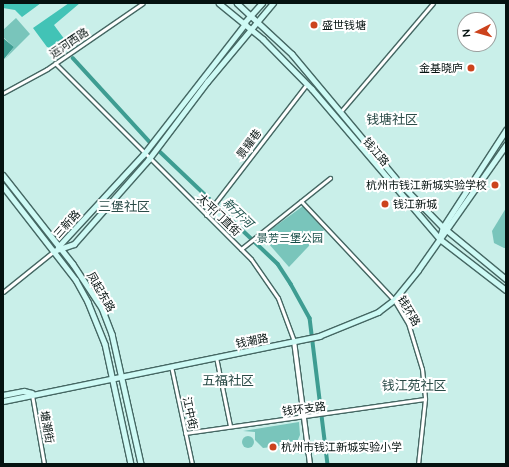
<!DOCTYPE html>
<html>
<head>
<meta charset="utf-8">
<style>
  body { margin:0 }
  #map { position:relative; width:509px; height:467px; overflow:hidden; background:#c9efe9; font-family:Quicksand,"Noto Sans SC",sans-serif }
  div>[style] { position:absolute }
  .green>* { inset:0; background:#79c5bb }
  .round { border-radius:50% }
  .forest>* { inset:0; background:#42c3b6 }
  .water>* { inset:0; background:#3e9d92 }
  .canal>* { height:3.5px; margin:-1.75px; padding:0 1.75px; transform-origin:1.75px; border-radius:1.75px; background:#3e9d92 }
  .roads { filter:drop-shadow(1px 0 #456763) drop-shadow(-1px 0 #456763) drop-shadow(0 1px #456763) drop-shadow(0 -1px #456763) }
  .minor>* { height:3px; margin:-1.5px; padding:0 1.5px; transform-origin:1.5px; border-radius:1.5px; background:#fff }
  .tertiary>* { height:4px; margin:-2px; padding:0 2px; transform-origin:2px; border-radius:2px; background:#fff }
  .secondary>* { height:4.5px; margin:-2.25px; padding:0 2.25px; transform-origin:2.25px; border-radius:2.25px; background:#cefaf5 }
  .dots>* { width:11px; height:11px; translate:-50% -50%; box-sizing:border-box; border:2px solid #fff; border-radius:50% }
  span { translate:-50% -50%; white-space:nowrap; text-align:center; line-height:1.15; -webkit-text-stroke:4px #fff; paint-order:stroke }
  .poi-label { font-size:11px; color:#051210 }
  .left { translate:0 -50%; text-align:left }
  .right { translate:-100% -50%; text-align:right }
  .street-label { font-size:11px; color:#051210 }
  .park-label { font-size:11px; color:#134a44 }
  .water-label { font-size:12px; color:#184e48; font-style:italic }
  .quarter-label { font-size:13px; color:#2a4b47 }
  .frame { position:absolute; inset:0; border:4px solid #051210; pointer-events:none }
  .north { position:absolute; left:457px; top:12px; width:40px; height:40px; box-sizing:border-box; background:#fff; border:1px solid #9ba09f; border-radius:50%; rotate:264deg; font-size:11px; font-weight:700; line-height:16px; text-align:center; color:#051210 }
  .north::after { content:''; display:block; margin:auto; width:14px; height:18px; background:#cc431d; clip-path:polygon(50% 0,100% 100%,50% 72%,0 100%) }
</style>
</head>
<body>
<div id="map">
  <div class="green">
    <div style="clip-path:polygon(16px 18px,30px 34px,5px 59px,14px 47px,3px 37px,3px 30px)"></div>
    <div style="clip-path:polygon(303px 206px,324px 230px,289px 267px,262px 236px)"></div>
    <div style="clip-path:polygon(506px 208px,506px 248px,504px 248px,494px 243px,492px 231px)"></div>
    <div style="clip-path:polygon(299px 422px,300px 435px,296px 444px,263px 448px,255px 440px,255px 432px,243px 431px)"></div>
    <div class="round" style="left:242px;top:436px;width:12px;height:12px"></div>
  </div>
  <div class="forest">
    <div style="clip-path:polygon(3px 3px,41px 3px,22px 17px,15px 10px,3px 8px)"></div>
    <div style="clip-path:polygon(69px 3px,80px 3px,54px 25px,68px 44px,61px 51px,47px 47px,33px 28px)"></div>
  </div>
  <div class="water">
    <div style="clip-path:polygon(3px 38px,14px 47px,4px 59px,3px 58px)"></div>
  </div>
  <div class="canal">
    <div style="left:73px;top:58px;width:115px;rotate:47.5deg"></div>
    <div style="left:151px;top:143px;width:175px;rotate:43.6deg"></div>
    <div style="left:278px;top:264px;width:24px;rotate:57deg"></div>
    <div style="left:291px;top:284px;width:39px;rotate:61deg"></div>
    <div style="left:310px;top:318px;width:147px;rotate:83deg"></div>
  </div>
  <div class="roads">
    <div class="minor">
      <div style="left:55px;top:63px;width:277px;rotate:45deg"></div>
      <div style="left:251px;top:259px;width:47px;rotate:55.3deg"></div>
      <div style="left:278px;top:298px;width:46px;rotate:69.6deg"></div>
      <div style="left:3px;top:93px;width:50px;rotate:-28.6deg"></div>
      <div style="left:47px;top:69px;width:116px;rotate:-34.5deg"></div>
      <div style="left:342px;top:110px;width:140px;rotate:-49.6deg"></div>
      <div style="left:301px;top:201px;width:136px;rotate:46.8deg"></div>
      <div style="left:394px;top:300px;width:27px;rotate:59deg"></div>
      <div style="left:408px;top:323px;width:48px;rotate:73.1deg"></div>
      <div style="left:422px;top:369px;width:30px;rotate:84deg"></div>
      <div style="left:425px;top:399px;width:65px;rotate:96.1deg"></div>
      <div style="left:206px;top:215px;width:165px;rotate:-52.4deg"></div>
      <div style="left:241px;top:249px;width:114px;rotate:-38.6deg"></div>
      <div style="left:3px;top:292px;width:65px;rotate:-38.8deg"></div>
      <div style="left:216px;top:357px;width:70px;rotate:78.5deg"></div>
      <div style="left:171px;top:366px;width:100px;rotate:77.9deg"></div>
      <div style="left:32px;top:395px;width:70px;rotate:80.1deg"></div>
      <div style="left:185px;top:433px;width:242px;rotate:-8.1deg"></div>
    </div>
    <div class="tertiary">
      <div style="left:294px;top:341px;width:124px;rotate:82.6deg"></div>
    </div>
    <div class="secondary">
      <div style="left:219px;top:3px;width:57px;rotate:39.3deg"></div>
      <div style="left:263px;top:39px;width:70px;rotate:45.6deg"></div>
      <div style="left:312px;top:89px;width:197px;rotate:49.5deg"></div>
      <div style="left:440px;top:239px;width:83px;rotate:37.7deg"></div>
      <div style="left:237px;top:3px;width:75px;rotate:42.8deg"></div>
      <div style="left:292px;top:54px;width:168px;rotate:50.1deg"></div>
      <div style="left:400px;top:183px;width:62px;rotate:45.7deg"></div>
      <div style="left:443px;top:227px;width:82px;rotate:39.5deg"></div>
      <div style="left:244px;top:23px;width:27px;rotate:-48deg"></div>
      <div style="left:3px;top:175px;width:113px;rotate:51.8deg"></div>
      <div style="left:73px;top:264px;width:53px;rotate:56.6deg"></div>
      <div style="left:102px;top:308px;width:28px;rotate:69deg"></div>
      <div style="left:112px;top:334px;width:133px;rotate:77.4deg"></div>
      <div style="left:3px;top:186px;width:119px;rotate:52.2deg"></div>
      <div style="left:76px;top:280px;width:25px;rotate:61deg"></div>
      <div style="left:88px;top:302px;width:45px;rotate:68deg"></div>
      <div style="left:105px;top:344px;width:123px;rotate:77.8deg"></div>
      <div style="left:440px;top:237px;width:10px;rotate:-73deg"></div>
      <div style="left:443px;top:227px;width:116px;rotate:-57deg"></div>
      <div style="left:58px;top:247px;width:125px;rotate:-47.3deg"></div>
      <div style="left:143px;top:155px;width:166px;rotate:-52.1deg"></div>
      <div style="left:54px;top:251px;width:21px;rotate:-19deg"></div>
      <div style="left:74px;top:244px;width:112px;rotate:-48.6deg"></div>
      <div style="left:148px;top:160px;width:98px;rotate:-52.9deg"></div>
      <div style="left:207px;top:82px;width:103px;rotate:-50.1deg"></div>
      <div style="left:3px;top:395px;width:21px;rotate:-11deg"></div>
      <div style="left:24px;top:391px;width:8px;rotate:14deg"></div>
      <div style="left:3px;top:401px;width:323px;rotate:-11.6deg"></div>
      <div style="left:319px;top:336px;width:64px;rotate:-22.1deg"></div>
      <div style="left:378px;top:312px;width:20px;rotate:-37deg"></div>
      <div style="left:394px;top:300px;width:38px;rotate:-51deg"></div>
      <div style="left:418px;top:270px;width:153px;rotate:-54.9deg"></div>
    </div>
  </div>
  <div class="dots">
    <div style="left:314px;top:25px;background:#cc431d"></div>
    <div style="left:471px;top:68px;background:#cc431d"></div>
    <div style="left:495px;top:185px;background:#cc431d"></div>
    <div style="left:385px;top:204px;background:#cc431d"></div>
    <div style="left:273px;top:447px;background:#cc431d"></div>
  </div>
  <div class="poi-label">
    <span class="left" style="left:322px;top:25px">盛世钱塘</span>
    <span class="right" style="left:463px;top:68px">金基晓庐</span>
    <span class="right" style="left:487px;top:185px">杭州市钱江新城实验学校</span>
    <span class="left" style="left:393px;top:204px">钱江新城</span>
    <span class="left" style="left:281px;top:447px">杭州市钱江新城实验小学</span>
  </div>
  <div class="street-label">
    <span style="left:69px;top:43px;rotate:-34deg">运河西路</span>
    <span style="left:249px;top:144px;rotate:-53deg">景耀巷</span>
    <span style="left:376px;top:152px;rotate:50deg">钱江路</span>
    <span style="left:219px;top:215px;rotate:44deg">太平门直街</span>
    <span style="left:67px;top:224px;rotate:-48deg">三新路</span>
    <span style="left:101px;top:292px;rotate:60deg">凤起东路</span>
    <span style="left:409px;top:311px;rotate:60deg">钱环路</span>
    <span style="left:252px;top:341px;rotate:-11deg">钱潮路</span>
    <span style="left:304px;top:409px;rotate:-7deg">钱环支路</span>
    <span style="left:190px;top:413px;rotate:78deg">江中街</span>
    <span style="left:47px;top:427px;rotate:80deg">塘潮街</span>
  </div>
  <div class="park-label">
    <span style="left:290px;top:238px">景芳三堡公园</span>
  </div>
  <div class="water-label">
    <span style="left:238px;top:213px;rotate:44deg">新开河</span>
  </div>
  <div class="quarter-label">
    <span style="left:392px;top:119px">钱塘社区</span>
    <span style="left:124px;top:206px">三堡社区</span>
    <span style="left:228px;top:380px">五福社区</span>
    <span style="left:414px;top:385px">钱江苑社区</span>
  </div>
  <div class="frame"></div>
  <div class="north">N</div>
</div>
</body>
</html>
